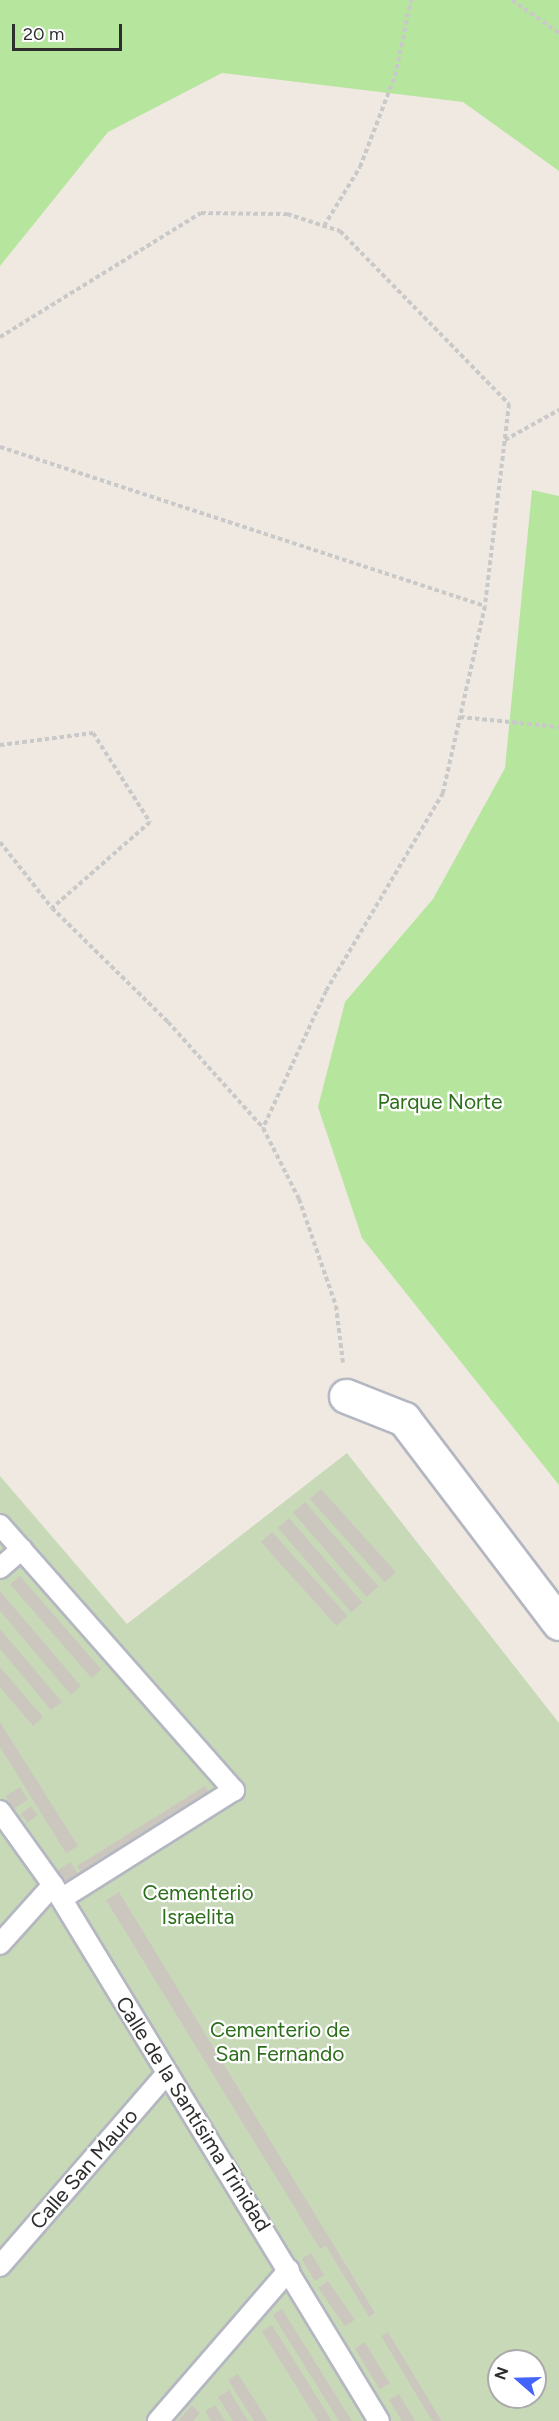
<!DOCTYPE html>
<html>
<head>
<meta charset="utf-8">
<style>
  body { margin:0 }
  #map { position:relative; width:559px; height:2421px; overflow:hidden; background:#efe9e1; font-family:Figtree,sans-serif }
  div>[style] { position:absolute }
  .green>* { inset:0; background:#b6e59e }
  .cemetery>* { inset:0; background:#c8d9b8 }
  .building>* { inset:0; background:#cbc7bf; transform-origin:0 0 }
  .path>* { height:4px; margin-top:-2px; transform-origin:0; background:repeating-linear-gradient(90deg,#c9c9c9 0 4.5px,transparent 0 7.5px) }
  .roads { filter:drop-shadow(2px 0 #b4b7c1) drop-shadow(-2px 0 #b4b7c1) drop-shadow(0 2px #b4b7c1) drop-shadow(0 -2px #b4b7c1) }
  .lane>* { height:20px; margin:-10px; padding:0 10px; transform-origin:10px; border-radius:10px; background:#fff }
  .street>* { height:33px; margin:-16.5px; padding:0 16.5px; transform-origin:16.5px; border-radius:16.5px; background:#fff }
  span { translate:-50% -50%; white-space:nowrap; text-align:center; line-height:1.15; -webkit-text-stroke:4.5px #fff; paint-order:stroke }
  .park-label { font-size:21px; color:#2c6e1b }
  .street-label { font-size:21px; color:#2e2e2e }
  .north { position:absolute; left:487px; top:2349px; width:60px; height:60px; box-sizing:border-box; background:#fff; border:2px solid #ababab; border-radius:50%; rotate:290deg; font-size:16px; font-weight:700; line-height:24px; text-align:center; color:#2e2e2e }
  .north::after { content:''; display:block; margin:auto; width:21px; height:27px; background:#4264fb; clip-path:polygon(50% 0,100% 100%,50% 72%,0 100%) }
  .scale { position:absolute; left:12px; top:24px; width:110px; height:27px; box-sizing:border-box; border:3px solid #2e2e2e; border-top:0; padding-left:8px; font-size:18px; line-height:21px; white-space:nowrap; color:#2e2e2e; -webkit-text-stroke:4px #fff; paint-order:stroke }
</style>
</head>
<body>
<div id="map">
  <div class="green">
    <div style="clip-path:polygon(0 0,559px 0,559px 171px,463px 102px,222px 73px,108px 132px,0 266px)"></div>
    <div style="clip-path:polygon(532px 490px,559px 496px,559px 1485px,362px 1238px,318px 1107px,345px 1002px,433px 899px,505px 768px)"></div>
  </div>
  <div class="cemetery">
    <div style="clip-path:polygon(evenodd,347px 1453px,559px 1723px,559px 2421px,0 2421px,0 1476px,127px 1624px,347px 1453px,499px 2361px,535px 2361px,535px 2397px,499px 2397px,499px 2361px)"></div>
  </div>
  <div class="building">
    <div style="left:321px;top:1489px;width:112px;height:15px;rotate:48deg"></div>
    <div style="left:305px;top:1502px;width:112px;height:16px;rotate:49deg"></div>
    <div style="left:289px;top:1518px;width:112px;height:15px;rotate:49deg"></div>
    <div style="left:272px;top:1532px;width:113px;height:15px;rotate:48deg"></div>
    <div style="left:20px;top:1576px;width:124px;height:13px;rotate:49deg"></div>
    <div style="clip-path:polygon(0 1591px,81px 1686px,71px 1695px,0 1611px)"></div>
    <div style="clip-path:polygon(0 1629px,62px 1702px,51px 1710px,0 1649px)"></div>
    <div style="clip-path:polygon(0 1667px,43px 1717px,33px 1726px,0 1687px)"></div>
    <div style="clip-path:polygon(0 1722px,78px 1846px,66px 1853px,0 1747px)"></div>
    <div style="left:205px;top:1786px;width:9px;height:151px;rotate:58deg"></div>
    <div style="left:20px;top:1787px;width:15px;height:17px;rotate:58deg"></div>
    <div style="left:31px;top:1806px;width:11px;height:13px;rotate:52deg"></div>
    <div style="left:70px;top:1862px;width:14px;height:17px;rotate:56deg"></div>
    <div style="clip-path:polygon(119px 1892px,375px 2313px,369px 2317px,326px 2246px,320px 2249px,106px 1900px)"></div>
    <div style="left:311px;top:2253px;width:26px;height:11px;rotate:59deg"></div>
    <div style="left:328px;top:2281px;width:47px;height:12px;rotate:55deg"></div>
    <div style="left:282px;top:2309px;width:132px;height:11px;rotate:58deg"></div>
    <div style="left:272px;top:2325px;width:113px;height:12px;rotate:58deg"></div>
    <div style="left:388px;top:2332px;width:104px;height:8px;rotate:59deg"></div>
    <div style="left:365px;top:2342px;width:48px;height:12px;rotate:59deg"></div>
    <div style="clip-path:polygon(238px 2374px,268px 2421px,254px 2421px,228px 2380px)"></div>
    <div style="clip-path:polygon(229px 2390px,248px 2421px,233px 2421px,218px 2397px)"></div>
    <div style="clip-path:polygon(399px 2394px,415px 2421px,402px 2421px,389px 2400px)"></div>
    <div style="clip-path:polygon(192px 2405px,200px 2413px,193px 2421px,178px 2421px)"></div>
    <div style="clip-path:polygon(215px 2405px,225px 2421px,211px 2421px,205px 2411px)"></div>
  </div>
  <div class="path">
    <div style="left:512px;top:0;width:57px;rotate:35.1deg"></div>
    <div style="left:324px;top:226px;width:69px;rotate:-58.6deg"></div>
    <div style="left:360px;top:167px;width:97px;rotate:-69deg"></div>
    <div style="left:395px;top:76px;width:78px;rotate:-78.1deg"></div>
    <div style="left:0;top:337px;width:236px;rotate:-31.7deg"></div>
    <div style="left:201px;top:213px;width:86px;rotate:0.7deg"></div>
    <div style="left:287px;top:214px;width:56px;rotate:17.8deg"></div>
    <div style="left:340px;top:231px;width:242px;rotate:45.7deg"></div>
    <div style="left:509px;top:404px;width:203px;rotate:96.8deg"></div>
    <div style="left:485px;top:606px;width:192px;rotate:102.7deg"></div>
    <div style="left:443px;top:793px;width:230px;rotate:120.6deg"></div>
    <div style="left:326px;top:991px;width:151px;rotate:114.7deg"></div>
    <div style="left:263px;top:1128px;width:80px;rotate:63.1deg"></div>
    <div style="left:299px;top:1199px;width:113px;rotate:70.9deg"></div>
    <div style="left:336px;top:1306px;width:57px;rotate:83deg"></div>
    <div style="left:505px;top:440px;width:62px;rotate:-29.1deg"></div>
    <div style="left:0;top:447px;width:510px;rotate:18.15deg"></div>
    <div style="left:460px;top:717px;width:100px;rotate:5.8deg"></div>
    <div style="left:0;top:745px;width:94px;rotate:-7.4deg"></div>
    <div style="left:93px;top:733px;width:106px;rotate:57.4deg"></div>
    <div style="left:150px;top:822px;width:130px;rotate:138.7deg"></div>
    <div style="left:0;top:842px;width:84px;rotate:51.8deg"></div>
    <div style="left:52px;top:908px;width:163px;rotate:44.5deg"></div>
    <div style="left:168px;top:1022px;width:142px;rotate:48.1deg"></div>
  </div>
  <div class="roads">
    <div class="lane">
      <div style="left:0;top:1525px;width:354px;rotate:48.6deg"></div>
      <div style="left:234px;top:1790px;width:204px;rotate:147.8deg"></div>
      <div style="left:0;top:1568px;width:29px;rotate:-41deg"></div>
      <div style="left:0;top:1811px;width:91px;rotate:54.4deg"></div>
      <div style="left:53px;top:1885px;width:627px;rotate:58.69deg"></div>
      <div style="left:0;top:1944px;width:79px;rotate:-48.1deg"></div>
      <div style="left:0;top:2266px;width:255px;rotate:-49.1deg"></div>
      <div style="left:158px;top:2421px;width:200px;rotate:-49.1deg"></div>
    </div>
    <div class="street">
      <div style="left:346px;top:1396px;width:62px;rotate:21.6deg"></div>
      <div style="left:404px;top:1419px;width:256px;rotate:52.8deg"></div>
    </div>
  </div>
  <div class="park-label">
    <span style="left:440px;top:1102px">Parque Norte</span>
    <span style="left:198px;top:1905px">Cementerio<br>Israelita</span>
    <span style="left:280px;top:2042px">Cementerio de<br>San Fernando</span>
  </div>
  <div class="street-label">
    <span style="left:193px;top:2114px;rotate:58deg">Calle de la Santísima Trinidad</span>
    <span style="left:84px;top:2169px;rotate:-49deg">Calle San Mauro</span>
  </div>
  <div class="north">N</div>
  <div class="scale">20 m</div>
</div>
</body>
</html>
